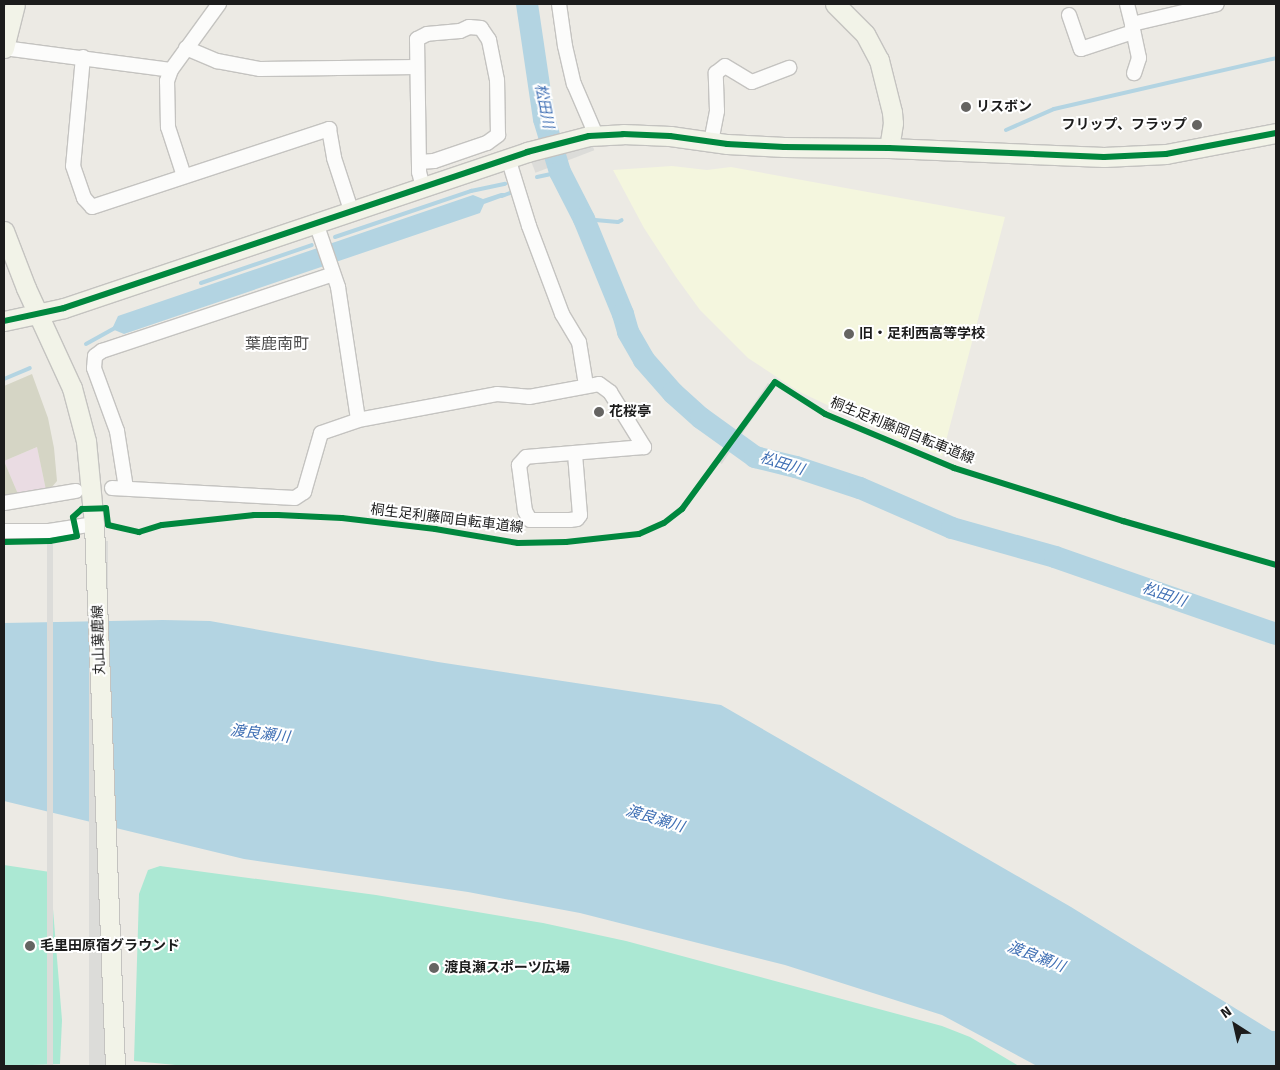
<!DOCTYPE html>
<html>
<head>
<meta charset="utf-8">
<style>
  body { margin:0 }
  #map { position:relative; width:1280px; height:1070px; overflow:hidden; background:#eceae4; font-family:"Fira Sans","Noto Sans JP",sans-serif }
  div>[style] { position:absolute }
  .industrial>* { inset:0; background:#eadce3 }
  .education>* { inset:0; background:#f4f6de }
  .construction>* { inset:0; background:#d5d5c5 }
  .pitch>* { inset:0; background:#abe8d3 }
  .water>* { inset:0; background:#b3d4e2 }
  .pier>* { inset:0; background:#dcdcd9; transform-origin:0 0 }
  .stream>* { height:4px; margin:-2px; padding:0 2px; transform-origin:2px; border-radius:2px; background:#b3d4e2 }
  .river>* { height:22px; margin:-11px; padding:0 11px; transform-origin:11px; border-radius:11px; background:#b3d4e2 }
  .roads { filter:drop-shadow(1px 0 #c4c3c0) drop-shadow(-1px 0 #c4c3c0) drop-shadow(0 1px #c4c3c0) drop-shadow(0 -1px #c4c3c0) }
  .street>* { height:14px; margin:-7px; padding:0 7px; transform-origin:7px; border-radius:7px; background:#fcfcfb }
  .secondary>* { height:19px; margin:-9.5px; padding:0 9.5px; transform-origin:9.5px; border-radius:9.5px; background:#f2f3e8 }
  .cycleway>* { height:6px; margin:-3px; padding:0 3px; transform-origin:3px; border-radius:3px; background:#00873e }
  .dots>* { width:14px; height:14px; translate:-50% -50%; box-sizing:border-box; border:2px solid #fff; border-radius:50% }
  span { translate:-50% -50%; white-space:nowrap; text-align:center; line-height:1.15; -webkit-text-stroke:4px #fff; paint-order:stroke }
  .poi-label { font-size:14px; color:#1c1c1c; font-weight:700 }
  .left { translate:0 -50%; text-align:left }
  .right { translate:-100% -50%; text-align:right }
  .street-label { font-size:14px; color:#1c1c1c }
  .water-label { font-size:15px; color:#3f6fb4; font-style:italic }
  .quarter-label { font-size:16px; color:#4f4f4f }
  .frame { position:absolute; inset:0; border:5px solid #1c1c1c; pointer-events:none }
  .north { position:absolute; left:1210px; top:1000px; width:50px; height:50px; -webkit-text-stroke:4px #fff; paint-order:stroke; rotate:325deg; font-size:14px; font-weight:700; line-height:20px; text-align:center; color:#1c1c1c }
  .north::after { content:''; display:block; margin:auto; width:18px; height:22px; background:#1c1c1c; clip-path:polygon(50% 0,100% 100%,50% 72%,0 100%) }
</style>
</head>
<body>
<div id="map">
  <div class="industrial">
    <div style="clip-path:polygon(37px 447px,46px 490px,18px 494px,4px 461px)"></div>
  </div>
  <div class="education">
    <div style="clip-path:polygon(672px 166px,707px 170px,731px 167px,1005px 217px,942px 456px,896px 438px,798px 391px,748px 358px,700px 310px,676px 277px,644px 228px,613px 170px)"></div>
  </div>
  <div class="construction">
    <div style="clip-path:polygon(32px 374px,48px 418px,54px 448px,57px 481px,51px 488px,46px 490px,37px 447px,4px 461px,18px 494px,4px 496px,4px 386px)"></div>
  </div>
  <div class="pitch">
    <div style="clip-path:polygon(4px 865px,50px 872px,62px 1020px,60px 1064px,4px 1066px)"></div>
    <div style="clip-path:polygon(160px 866px,376px 895px,543px 923px,626px 941px,942px 1026px,970px 1037px,1019px 1066px,186px 1066px,134px 1061px,139px 894px,148px 870px)"></div>
  </div>
  <div class="water">
    <div style="clip-path:polygon(501px 193px,505px 193px,506px 196px,484px 204px,480px 213px,124px 334px,112px 329px,118px 316px,473px 195px,483px 199px)"></div>
    <div style="clip-path:polygon(163px 620px,210px 621px,438px 662px,721px 705px,1071px 907px,1272px 1031px,1276px 1031px,1276px 1066px,1037px 1066px,942px 1015px,785px 965px,580px 913px,468px 892px,244px 859px,4px 801px,4px 623px)"></div>
  </div>
  <div class="pier">
    <div style="left:585px;top:126px;width:26px;height:63px;rotate:69deg"></div>
    <div style="left:768px;top:383px;width:7px;height:93px;rotate:34deg"></div>
    <div style="left:89px;top:541px;width:19px;height:525px"></div>
    <div style="left:47px;top:544px;width:6px;height:522px"></div>
  </div>
  <div class="stream">
    <div style="left:1006px;top:130px;width:52px;rotate:-23.6deg"></div>
    <div style="left:1054px;top:109px;width:228px;rotate:-12.9deg"></div>
    <div style="left:537px;top:177px;width:24px;rotate:-12deg"></div>
    <div style="left:502px;top:196px;width:9px;rotate:-21deg"></div>
    <div style="left:584px;top:219px;width:34px;rotate:5deg"></div>
    <div style="left:618px;top:222px;width:4px;rotate:-27deg"></div>
    <div style="left:335px;top:237px;width:144px;rotate:-18.7deg"></div>
    <div style="left:471px;top:191px;width:35px;rotate:-12deg"></div>
    <div style="left:201px;top:283px;width:117px;rotate:-18.9deg"></div>
    <div style="left:86px;top:344px;width:33px;rotate:-29deg"></div>
    <div style="left:4px;top:379px;width:28px;rotate:-23deg"></div>
  </div>
  <div class="river">
    <div style="left:527px;top:4px;width:116px;rotate:81.6deg"></div>
    <div style="left:544px;top:119px;width:55px;rotate:73.2deg"></div>
    <div style="left:560px;top:172px;width:53px;rotate:62.9deg"></div>
    <div style="left:584px;top:219px;width:103px;rotate:67.7deg"></div>
    <div style="left:623px;top:314px;width:19px;rotate:74deg"></div>
    <div style="left:628px;top:332px;width:32px;rotate:60deg"></div>
    <div style="left:644px;top:360px;width:44px;rotate:48.7deg"></div>
    <div style="left:673px;top:393px;width:38px;rotate:42deg"></div>
    <div style="left:701px;top:418px;width:67px;rotate:35.8deg"></div>
    <div style="left:755px;top:457px;width:42px;rotate:13.7deg"></div>
    <div style="left:796px;top:467px;width:67px;rotate:18.2deg"></div>
    <div style="left:860px;top:488px;width:100px;rotate:23.5deg"></div>
    <div style="left:952px;top:528px;width:107px;rotate:15.7deg"></div>
    <div style="left:1055px;top:557px;width:234px;rotate:19.2deg"></div>
  </div>
  <div class="roads">
    <div class="street">
      <div style="left:559px;top:4px;width:42px;rotate:81.9deg"></div>
      <div style="left:565px;top:46px;width:39px;rotate:77deg"></div>
      <div style="left:574px;top:84px;width:56px;rotate:66.7deg"></div>
      <div style="left:1127px;top:4px;width:21px;rotate:76deg"></div>
      <div style="left:1132px;top:24px;width:87px;rotate:-13.2deg"></div>
      <div style="left:1069px;top:15px;width:36px;rotate:71deg"></div>
      <div style="left:1081px;top:49px;width:55px;rotate:-18.1deg"></div>
      <div style="left:1132px;top:25px;width:34px;rotate:78deg"></div>
      <div style="left:1139px;top:58px;width:16px;rotate:108deg"></div>
      <div style="left:4px;top:48px;width:168px;rotate:7.5deg"></div>
      <div style="left:186px;top:48px;width:34px;rotate:23deg"></div>
      <div style="left:217px;top:61px;width:44px;rotate:10.5deg"></div>
      <div style="left:260px;top:69px;width:157px;rotate:-0.7deg"></div>
      <div style="left:83px;top:57px;width:109px;rotate:95.2deg"></div>
      <div style="left:73px;top:166px;width:34px;rotate:71deg"></div>
      <div style="left:84px;top:198px;width:12px;rotate:48deg"></div>
      <div style="left:92px;top:207px;width:250px;rotate:-18.2deg"></div>
      <div style="left:329px;top:129px;width:29px;rotate:80deg"></div>
      <div style="left:334px;top:158px;width:55px;rotate:71.9deg"></div>
      <div style="left:711px;top:142px;width:32px;rotate:-79deg"></div>
      <div style="left:717px;top:111px;width:38px;rotate:-92deg"></div>
      <div style="left:716px;top:73px;width:11px;rotate:-38deg"></div>
      <div style="left:725px;top:66px;width:31px;rotate:31deg"></div>
      <div style="left:752px;top:82px;width:40px;rotate:-21deg"></div>
      <div style="left:508px;top:158px;width:71px;rotate:72.8deg"></div>
      <div style="left:529px;top:226px;width:94px;rotate:69.4deg"></div>
      <div style="left:562px;top:314px;width:33px;rotate:59deg"></div>
      <div style="left:579px;top:342px;width:44px;rotate:80.8deg"></div>
      <div style="left:419px;top:162px;width:15px;rotate:-4deg"></div>
      <div style="left:434px;top:161px;width:56px;rotate:-18.8deg"></div>
      <div style="left:487px;top:143px;width:14px;rotate:-36deg"></div>
      <div style="left:498px;top:135px;width:55px;rotate:-91deg"></div>
      <div style="left:497px;top:80px;width:41px;rotate:-101.3deg"></div>
      <div style="left:489px;top:40px;width:14px;rotate:-124deg"></div>
      <div style="left:481px;top:28px;width:12px;rotate:-175deg"></div>
      <div style="left:469px;top:27px;width:10px;rotate:156deg"></div>
      <div style="left:460px;top:31px;width:33px;rotate:175deg"></div>
      <div style="left:427px;top:34px;width:11px;rotate:153deg"></div>
      <div style="left:417px;top:39px;width:133px;rotate:89.1deg"></div>
      <div style="left:419px;top:172px;width:16px;rotate:75deg"></div>
      <div style="left:184px;top:176px;width:52px;rotate:-108.1deg"></div>
      <div style="left:168px;top:127px;width:46px;rotate:-91.2deg"></div>
      <div style="left:167px;top:81px;width:12px;rotate:-70deg"></div>
      <div style="left:171px;top:70px;width:82px;rotate:-54deg"></div>
      <div style="left:316px;top:223px;width:68px;rotate:71deg"></div>
      <div style="left:338px;top:287px;width:134px;rotate:81.4deg"></div>
      <div style="left:112px;top:488px;width:183px;rotate:3.1deg"></div>
      <div style="left:295px;top:498px;width:11px;rotate:-34deg"></div>
      <div style="left:304px;top:492px;width:61px;rotate:-73.9deg"></div>
      <div style="left:321px;top:433px;width:39px;rotate:-19deg"></div>
      <div style="left:358px;top:420px;width:141px;rotate:-10.6deg"></div>
      <div style="left:497px;top:394px;width:32px;rotate:5deg"></div>
      <div style="left:529px;top:397px;width:71px;rotate:-10.5deg"></div>
      <div style="left:599px;top:384px;width:14px;rotate:36deg"></div>
      <div style="left:610px;top:392px;width:65px;rotate:58.3deg"></div>
      <div style="left:644px;top:447px;width:118px;rotate:175.2deg"></div>
      <div style="left:526px;top:457px;width:11px;rotate:131deg"></div>
      <div style="left:519px;top:465px;width:46px;rotate:82.6deg"></div>
      <div style="left:525px;top:511px;width:10px;rotate:61deg"></div>
      <div style="left:530px;top:520px;width:40px"></div>
      <div style="left:570px;top:520px;width:7px;rotate:-8deg"></div>
      <div style="left:577px;top:519px;width:5px;rotate:-53deg"></div>
      <div style="left:580px;top:515px;width:61px;rotate:-94.7deg"></div>
      <div style="left:126px;top:488px;width:58px;rotate:-99deg"></div>
      <div style="left:117px;top:431px;width:67px;rotate:-110.1deg"></div>
      <div style="left:94px;top:368px;width:12px;rotate:-85deg"></div>
      <div style="left:95px;top:356px;width:9px;rotate:-36deg"></div>
      <div style="left:102px;top:351px;width:243px;rotate:-18.4deg"></div>
      <div style="left:4px;top:503px;width:73px;rotate:-9.5deg"></div>
      <div style="left:4px;top:531px;width:45px"></div>
      <div style="left:49px;top:531px;width:46px;rotate:-8.8deg"></div>
    </div>
    <div class="secondary">
      <div style="left:835px;top:4px;width:42px;rotate:45deg"></div>
      <div style="left:865px;top:34px;width:30px;rotate:62deg"></div>
      <div style="left:879px;top:60px;width:54px;rotate:76deg"></div>
      <div style="left:892px;top:112px;width:11px;rotate:85deg"></div>
      <div style="left:893px;top:123px;width:25px;rotate:99deg"></div>
      <div style="left:4px;top:48px;width:45px;rotate:-76deg"></div>
      <div style="left:4px;top:231px;width:61px;rotate:68.9deg"></div>
      <div style="left:26px;top:288px;width:110px;rotate:65.3deg"></div>
      <div style="left:72px;top:388px;width:55px;rotate:75.2deg"></div>
      <div style="left:86px;top:441px;width:83px;rotate:84.5deg"></div>
      <div style="left:94px;top:524px;width:542px;rotate:87.78deg"></div>
      <div style="left:4px;top:321px;width:61px;rotate:-12.2deg"></div>
      <div style="left:64px;top:308px;width:489px;rotate:-18.6deg"></div>
      <div style="left:527px;top:152px;width:64px;rotate:-14.5deg"></div>
      <div style="left:589px;top:136px;width:34px;rotate:-3deg"></div>
      <div style="left:623px;top:134px;width:47px;rotate:2.4deg"></div>
      <div style="left:670px;top:136px;width:58px;rotate:8deg"></div>
      <div style="left:727px;top:144px;width:57px;rotate:3deg"></div>
      <div style="left:784px;top:147px;width:105px;rotate:0.5deg"></div>
      <div style="left:889px;top:148px;width:215px;rotate:2.4deg"></div>
      <div style="left:1104px;top:157px;width:62px;rotate:-2.8deg"></div>
      <div style="left:1166px;top:154px;width:112px;rotate:-10.8deg"></div>
    </div>
  </div>
  <div class="cycleway">
    <div style="left:4px;top:321px;width:61px;rotate:-12.2deg"></div>
    <div style="left:64px;top:308px;width:489px;rotate:-18.6deg"></div>
    <div style="left:527px;top:152px;width:64px;rotate:-14.5deg"></div>
    <div style="left:589px;top:136px;width:34px;rotate:-3deg"></div>
    <div style="left:623px;top:134px;width:47px;rotate:2.4deg"></div>
    <div style="left:670px;top:136px;width:58px;rotate:8deg"></div>
    <div style="left:727px;top:144px;width:57px;rotate:3deg"></div>
    <div style="left:784px;top:147px;width:105px;rotate:0.5deg"></div>
    <div style="left:889px;top:148px;width:215px;rotate:2.4deg"></div>
    <div style="left:1104px;top:157px;width:62px;rotate:-2.8deg"></div>
    <div style="left:1166px;top:154px;width:112px;rotate:-10.8deg"></div>
    <div style="left:4px;top:542px;width:46px;rotate:-1.2deg"></div>
    <div style="left:50px;top:541px;width:27px;rotate:-10deg"></div>
    <div style="left:77px;top:536px;width:19px;rotate:-102deg"></div>
    <div style="left:73px;top:517px;width:12px;rotate:-42deg"></div>
    <div style="left:82px;top:509px;width:24px;rotate:-2deg"></div>
    <div style="left:106px;top:508px;width:17px;rotate:83deg"></div>
    <div style="left:108px;top:525px;width:32px;rotate:13deg"></div>
    <div style="left:139px;top:532px;width:24px;rotate:-17deg"></div>
    <div style="left:162px;top:525px;width:93px;rotate:-6.2deg"></div>
    <div style="left:254px;top:515px;width:24px"></div>
    <div style="left:278px;top:515px;width:64px;rotate:2.7deg"></div>
    <div style="left:342px;top:518px;width:94px;rotate:6.7deg"></div>
    <div style="left:435px;top:529px;width:84px;rotate:9.6deg"></div>
    <div style="left:518px;top:543px;width:48px;rotate:-1.2deg"></div>
    <div style="left:566px;top:542px;width:73px;rotate:-6.3deg"></div>
    <div style="left:639px;top:534px;width:27px;rotate:-24deg"></div>
    <div style="left:664px;top:523px;width:23px;rotate:-38deg"></div>
    <div style="left:682px;top:509px;width:157px;rotate:-53.8deg"></div>
    <div style="left:775px;top:382px;width:59px;rotate:32.6deg"></div>
    <div style="left:825px;top:414px;width:140px;rotate:22.7deg"></div>
    <div style="left:954px;top:468px;width:177px;rotate:17.4deg"></div>
    <div style="left:1123px;top:521px;width:159px;rotate:16deg"></div>
  </div>
  <div class="dots">
    <div style="left:966px;top:107px;background:#656462"></div>
    <div style="left:1197px;top:125px;background:#656462"></div>
    <div style="left:849px;top:334px;background:#656462"></div>
    <div style="left:599px;top:412px;background:#656462"></div>
    <div style="left:30px;top:946px;background:#656462"></div>
    <div style="left:434px;top:968px;background:#656462"></div>
  </div>
  <div class="poi-label">
    <span class="left" style="left:976px;top:107px">リスボン</span>
    <span class="right" style="left:1187px;top:125px">フリップ、フラップ</span>
    <span class="left" style="left:859px;top:334px">旧・足利西高等学校</span>
    <span class="left" style="left:609px;top:412px">花桜亭</span>
    <span class="left" style="left:40px;top:946px">毛里田原宿グラウンド</span>
    <span class="left" style="left:444px;top:968px">渡良瀬スポーツ広場</span>
  </div>
  <div class="street-label">
    <span style="left:902px;top:431px;rotate:22deg">桐生足利藤岡自転車道線</span>
    <span style="left:447px;top:519px;rotate:7deg">桐生足利藤岡自転車道線</span>
    <span style="left:99px;top:640px;rotate:-92deg">丸山葉鹿線</span>
  </div>
  <div class="water-label">
    <span style="left:544px;top:106px;rotate:79deg">松田川</span>
    <span style="left:782px;top:464px;rotate:17deg">松田川</span>
    <span style="left:1164px;top:595px;rotate:19deg">松田川</span>
    <span style="left:260px;top:734px;rotate:7deg">渡良瀬川</span>
    <span style="left:655px;top:819px;rotate:17deg">渡良瀬川</span>
    <span style="left:1036px;top:957px;rotate:21deg">渡良瀬川</span>
  </div>
  <div class="quarter-label">
    <span style="left:277px;top:344px">葉鹿南町</span>
  </div>
  <div class="frame"></div>
  <div class="north">N</div>
</div>
</body>
</html>
